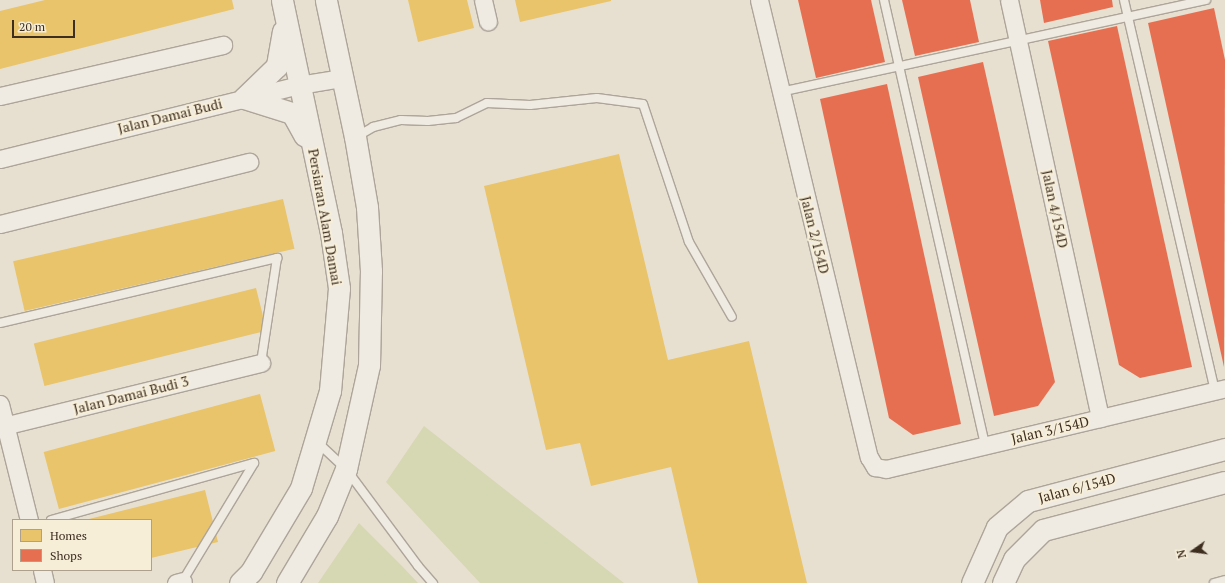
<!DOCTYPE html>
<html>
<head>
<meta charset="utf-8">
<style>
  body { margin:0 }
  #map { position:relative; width:1225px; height:583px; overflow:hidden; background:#e7e0d1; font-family:"PT Serif",serif }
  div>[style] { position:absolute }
  .green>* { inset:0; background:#d6d7b3 }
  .homes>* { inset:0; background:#e9c46a; transform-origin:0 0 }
  .shops>* { inset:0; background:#e76f51 }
  .roads { filter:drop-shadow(1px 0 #ada599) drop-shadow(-1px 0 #ada599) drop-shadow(0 1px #ada599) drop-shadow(0 -1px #ada599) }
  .service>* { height:8px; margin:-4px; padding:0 4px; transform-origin:4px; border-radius:4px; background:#efebe3 }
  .minor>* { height:17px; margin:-8.5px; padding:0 8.5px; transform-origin:8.5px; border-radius:8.5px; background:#efebe3 }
  .tertiary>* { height:21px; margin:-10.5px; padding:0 10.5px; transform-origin:10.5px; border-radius:10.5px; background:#efebe3 }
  span { translate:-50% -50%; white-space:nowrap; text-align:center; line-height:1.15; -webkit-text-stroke:4px #f7eed8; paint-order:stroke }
  .street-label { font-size:14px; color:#3d2e20 }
  .legend { position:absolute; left:12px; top:519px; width:140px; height:52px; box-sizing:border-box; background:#f7eed8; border:1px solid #ada18e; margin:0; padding:5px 7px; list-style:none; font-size:12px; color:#3d2e20 }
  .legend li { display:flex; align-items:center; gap:8px; height:20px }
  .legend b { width:20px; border:1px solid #ada18e }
  .north { position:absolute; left:1173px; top:531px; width:40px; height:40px; -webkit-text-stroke:3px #f7eed8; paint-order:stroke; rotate:256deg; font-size:11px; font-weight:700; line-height:16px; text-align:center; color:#3d2e20 }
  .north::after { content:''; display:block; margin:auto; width:14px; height:18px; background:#3d2e20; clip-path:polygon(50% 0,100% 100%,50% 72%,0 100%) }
  .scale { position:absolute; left:12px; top:20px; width:63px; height:18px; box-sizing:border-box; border:2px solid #3d2e20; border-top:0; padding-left:5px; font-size:12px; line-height:14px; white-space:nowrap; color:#3d2e20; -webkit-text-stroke:3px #f7eed8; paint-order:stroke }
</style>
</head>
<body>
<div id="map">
  <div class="green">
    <div style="clip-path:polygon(424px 426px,624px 583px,480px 583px,386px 482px)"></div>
    <div style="clip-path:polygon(359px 523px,402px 566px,418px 583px,318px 583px)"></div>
  </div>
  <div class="homes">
    <div style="clip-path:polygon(45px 0,232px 0,234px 9px,0 69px,0 11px)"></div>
    <div style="clip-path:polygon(408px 0,467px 0,474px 28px,418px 42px)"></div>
    <div style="clip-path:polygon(515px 0,611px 0,611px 1px,520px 22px)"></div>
    <div style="clip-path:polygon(619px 154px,668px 360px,749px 341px,807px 583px,698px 583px,671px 467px,591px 486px,580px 443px,546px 450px,484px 186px)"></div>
    <div style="left:283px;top:199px;width:51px;height:277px;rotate:77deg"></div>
    <div style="left:256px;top:288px;width:44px;height:229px;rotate:76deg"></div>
    <div style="left:260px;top:394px;width:59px;height:224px;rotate:75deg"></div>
    <div style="clip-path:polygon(205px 490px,218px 542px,151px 558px,151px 520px,85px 520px)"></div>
  </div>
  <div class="shops">
    <div style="clip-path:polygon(798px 0,871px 0,885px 62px,816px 78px)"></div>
    <div style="clip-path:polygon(902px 0,970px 0,979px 42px,915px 56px)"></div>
    <div style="clip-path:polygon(1040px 0,1112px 0,1113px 7px,1044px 23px)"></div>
    <div style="clip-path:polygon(1214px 8px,1225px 60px,1224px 367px,1148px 23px)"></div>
    <div style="clip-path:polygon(1117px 26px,1192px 367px,1140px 378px,1119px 365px,1048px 41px)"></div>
    <div style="clip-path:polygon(983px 62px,1055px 382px,1038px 406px,994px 416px,918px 77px)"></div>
    <div style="clip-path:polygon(887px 84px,961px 424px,913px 435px,889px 418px,820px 99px)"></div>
  </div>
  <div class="roads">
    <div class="service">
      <div style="left:884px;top:0;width:456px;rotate:77.2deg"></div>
      <div style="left:1124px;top:0;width:401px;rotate:76.9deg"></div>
      <div style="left:780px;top:92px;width:436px;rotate:-12.2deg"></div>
      <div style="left:356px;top:137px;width:20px;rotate:-30deg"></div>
      <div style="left:373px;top:127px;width:29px;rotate:-14deg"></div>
      <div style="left:401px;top:120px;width:27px;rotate:2deg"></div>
      <div style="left:428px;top:121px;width:28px;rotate:-6deg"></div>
      <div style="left:456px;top:118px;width:34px;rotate:-26deg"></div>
      <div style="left:487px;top:103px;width:43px;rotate:2.7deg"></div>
      <div style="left:530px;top:105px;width:67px;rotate:-6deg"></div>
      <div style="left:597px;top:98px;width:46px;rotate:7.4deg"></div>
      <div style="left:643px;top:104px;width:145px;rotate:71.6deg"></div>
      <div style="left:689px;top:242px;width:86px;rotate:60.2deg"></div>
      <div style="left:0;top:323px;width:285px;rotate:-13.2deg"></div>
      <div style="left:277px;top:258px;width:106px;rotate:98.7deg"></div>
      <div style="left:316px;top:441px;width:41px;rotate:43deg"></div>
      <div style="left:346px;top:469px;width:121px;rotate:53.4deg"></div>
      <div style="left:418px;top:566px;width:23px;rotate:49deg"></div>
      <div style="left:51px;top:520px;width:211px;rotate:-15.7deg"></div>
      <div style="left:182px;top:582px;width:139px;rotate:-58.8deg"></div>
      <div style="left:1214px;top:583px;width:11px;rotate:-15deg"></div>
    </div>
    <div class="minor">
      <div style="left:483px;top:0;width:22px;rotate:77deg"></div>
      <div style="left:759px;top:0;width:470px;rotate:76.5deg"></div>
      <div style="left:869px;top:457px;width:12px;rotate:59deg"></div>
      <div style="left:875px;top:467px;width:11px;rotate:10deg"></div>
      <div style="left:886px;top:469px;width:349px;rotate:-13.4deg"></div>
      <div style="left:1009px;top:0;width:428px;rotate:77.7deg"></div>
      <div style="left:0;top:96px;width:229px;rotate:-12.9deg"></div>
      <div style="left:0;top:159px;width:308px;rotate:-13.9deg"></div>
      <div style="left:299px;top:85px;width:44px;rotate:-9.2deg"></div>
      <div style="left:0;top:224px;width:257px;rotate:-14deg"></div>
      <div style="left:0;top:404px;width:120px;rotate:76deg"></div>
      <div style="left:0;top:427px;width:269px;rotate:-13.8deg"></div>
      <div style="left:42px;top:570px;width:13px;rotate:77deg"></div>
      <div style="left:176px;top:583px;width:7px;rotate:-16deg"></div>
    </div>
    <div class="tertiary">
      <div style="left:283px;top:31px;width:36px;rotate:100deg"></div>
      <div style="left:277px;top:66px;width:46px;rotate:135.9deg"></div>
      <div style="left:244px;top:98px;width:50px;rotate:17.4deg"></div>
      <div style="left:292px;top:113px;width:26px;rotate:61deg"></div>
      <div style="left:240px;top:583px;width:16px;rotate:-45deg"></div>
      <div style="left:251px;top:572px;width:98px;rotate:-59.2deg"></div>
      <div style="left:301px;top:488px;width:101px;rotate:-73.4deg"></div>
      <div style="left:330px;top:391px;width:103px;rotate:-85deg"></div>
      <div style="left:339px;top:288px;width:56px;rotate:-98.3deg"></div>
      <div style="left:331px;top:233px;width:238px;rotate:-101.9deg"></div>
      <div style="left:287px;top:583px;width:78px;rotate:-59.2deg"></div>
      <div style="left:327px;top:516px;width:51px;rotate:-68deg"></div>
      <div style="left:346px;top:469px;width:107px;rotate:-77.5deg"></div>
      <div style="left:369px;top:365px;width:94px;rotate:-88.8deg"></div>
      <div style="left:371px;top:271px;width:64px;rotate:-93.6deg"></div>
      <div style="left:367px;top:207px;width:71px;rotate:-99.7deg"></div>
      <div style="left:355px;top:137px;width:140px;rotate:-102deg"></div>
      <div style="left:972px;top:583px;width:61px;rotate:-65.9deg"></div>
      <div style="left:997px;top:527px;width:40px;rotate:-40deg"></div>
      <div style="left:1028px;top:501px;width:204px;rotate:-14.8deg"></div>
      <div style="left:1003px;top:583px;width:26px;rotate:-65deg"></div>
      <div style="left:1014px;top:559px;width:41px;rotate:-45deg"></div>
      <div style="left:1043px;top:530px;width:188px;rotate:-14.8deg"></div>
    </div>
  </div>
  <div class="street-label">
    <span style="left:170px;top:116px;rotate:-14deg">Jalan Damai Budi</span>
    <span style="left:1055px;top:209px;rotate:78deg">Jalan 4/154D</span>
    <span style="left:325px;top:217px;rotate:80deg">Persiaran Alam Damai</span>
    <span style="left:815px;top:235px;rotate:76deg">Jalan 2/154D</span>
    <span style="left:131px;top:395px;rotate:-14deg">Jalan Damai Budi 3</span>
    <span style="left:1050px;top:430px;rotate:-13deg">Jalan 3/154D</span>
    <span style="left:1077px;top:488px;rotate:-15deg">Jalan 6/154D</span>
  </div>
  <ul class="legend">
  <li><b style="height:11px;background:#e9c46a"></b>Homes</li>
  <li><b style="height:11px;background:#e76f51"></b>Shops</li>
  </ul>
  <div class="north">N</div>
  <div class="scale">20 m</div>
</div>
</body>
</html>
